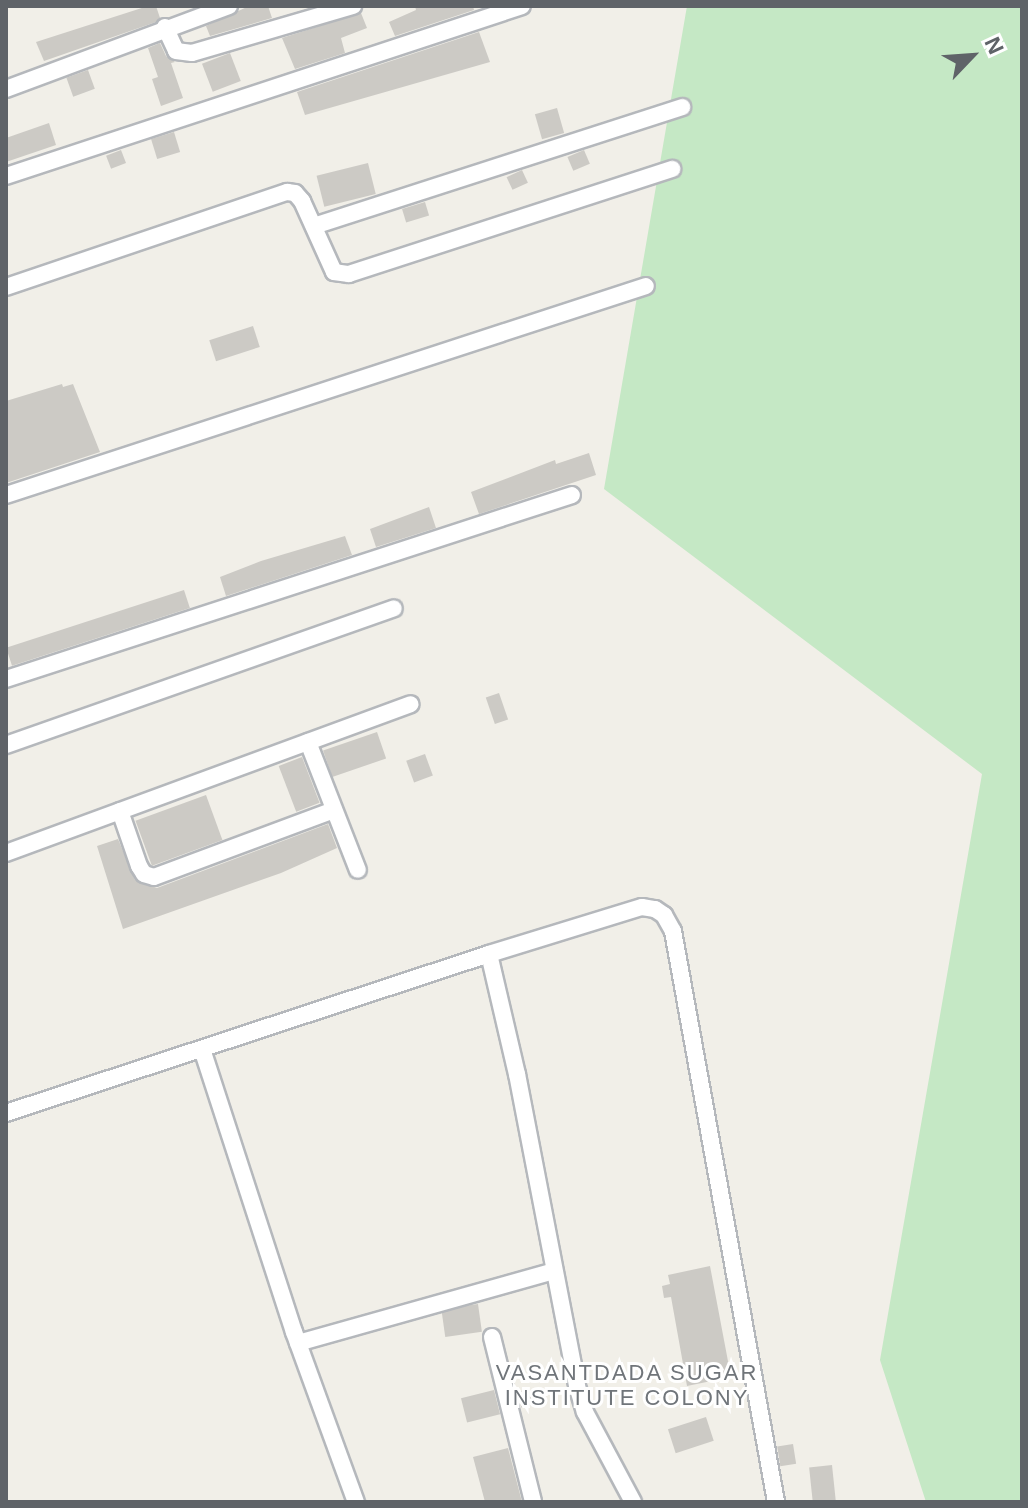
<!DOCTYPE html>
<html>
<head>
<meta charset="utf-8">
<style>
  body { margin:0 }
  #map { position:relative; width:1028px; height:1508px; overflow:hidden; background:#f1efe8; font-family:Helvetica,sans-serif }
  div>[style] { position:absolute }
  .green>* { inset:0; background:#c5e8c5 }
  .building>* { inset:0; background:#cccac5; transform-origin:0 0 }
  .roads { filter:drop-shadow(2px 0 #b5b8bc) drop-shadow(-2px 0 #b5b8bc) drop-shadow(0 2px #b5b8bc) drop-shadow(0 -2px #b5b8bc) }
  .minor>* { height:16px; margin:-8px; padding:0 8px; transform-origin:8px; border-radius:8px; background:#fff }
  span { translate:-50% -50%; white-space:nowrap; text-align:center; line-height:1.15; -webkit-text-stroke:6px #fff; paint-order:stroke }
  .neighbourhood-label { font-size:22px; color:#70757a; letter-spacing:2px }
  .frame { position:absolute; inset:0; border:8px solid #5f6368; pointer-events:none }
  .north { position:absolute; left:932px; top:16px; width:80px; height:80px; -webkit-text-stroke:6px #fff; paint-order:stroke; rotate:65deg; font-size:22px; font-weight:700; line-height:32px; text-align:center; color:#5f6368 }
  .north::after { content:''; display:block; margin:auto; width:28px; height:36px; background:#5f6368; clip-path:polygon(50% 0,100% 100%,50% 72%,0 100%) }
</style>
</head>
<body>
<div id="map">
  <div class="green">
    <div style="clip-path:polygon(687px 6px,1022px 6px,1022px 1502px,926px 1502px,880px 1360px,982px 774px,604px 489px)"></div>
  </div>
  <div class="building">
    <div style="clip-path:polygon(148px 6px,156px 6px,160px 18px,156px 22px,44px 61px,36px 42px)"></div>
    <div style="clip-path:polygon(249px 6px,268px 6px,272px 18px,210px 36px,206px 26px)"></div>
    <div style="clip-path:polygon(415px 6px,473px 6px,474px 10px,395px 36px,389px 22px,416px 10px)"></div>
    <div style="clip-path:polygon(361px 13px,367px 28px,341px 38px,345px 53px,295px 69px,282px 38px)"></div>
    <div style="clip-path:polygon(479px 32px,490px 62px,305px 115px,297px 92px)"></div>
    <div style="clip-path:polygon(160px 43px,166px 56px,175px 62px,171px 63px,183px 98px,161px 106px,152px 79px,158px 77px,148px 48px)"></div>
    <div style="left:230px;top:53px;width:30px;height:30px;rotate:69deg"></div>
    <div style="left:88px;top:70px;width:20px;height:23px;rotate:70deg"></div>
    <div style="left:557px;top:108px;width:26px;height:23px;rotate:74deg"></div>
    <div style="clip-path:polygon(49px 123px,56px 145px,6px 162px,6px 138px)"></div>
    <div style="left:174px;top:132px;width:21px;height:24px;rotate:73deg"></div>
    <div style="left:121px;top:150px;width:14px;height:16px;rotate:69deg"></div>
    <div style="left:584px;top:150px;width:15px;height:18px;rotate:67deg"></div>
    <div style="left:368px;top:163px;width:32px;height:53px;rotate:76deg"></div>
    <div style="left:522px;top:170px;width:14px;height:17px;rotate:65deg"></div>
    <div style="left:425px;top:202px;width:14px;height:24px;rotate:73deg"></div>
    <div style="left:253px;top:326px;width:22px;height:46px;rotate:72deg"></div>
    <div style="clip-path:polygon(62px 384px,63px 387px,73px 384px,100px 452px,6px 483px,6px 401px)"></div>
    <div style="clip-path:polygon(589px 453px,596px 475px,479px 514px,471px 492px,555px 460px,556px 464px)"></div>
    <div style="clip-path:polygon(429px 507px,436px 528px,376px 547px,370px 529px)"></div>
    <div style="clip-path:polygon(345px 536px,352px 555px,226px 596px,220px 577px,261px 561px)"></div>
    <div style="left:184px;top:590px;width:19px;height:187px;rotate:72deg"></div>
    <div style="left:499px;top:693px;width:28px;height:14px;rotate:71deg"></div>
    <div style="left:377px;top:732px;width:28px;height:57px;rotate:71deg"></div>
    <div style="left:425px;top:754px;width:23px;height:20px;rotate:70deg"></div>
    <div style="left:302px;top:757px;width:49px;height:25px;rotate:69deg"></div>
    <div style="left:206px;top:795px;width:48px;height:75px;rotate:70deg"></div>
    <div style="clip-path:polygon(328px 824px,337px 848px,281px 873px,123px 929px,97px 846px,118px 839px,135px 880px,157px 888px)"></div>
    <div style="clip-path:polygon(710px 1266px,731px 1377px,687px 1386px,671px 1297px,664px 1298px,662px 1286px,670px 1284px,668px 1275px)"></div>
    <div style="left:478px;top:1304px;width:28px;height:37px;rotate:82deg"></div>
    <div style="left:529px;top:1389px;width:16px;height:12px;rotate:76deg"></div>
    <div style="left:494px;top:1390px;width:25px;height:34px;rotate:76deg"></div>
    <div style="left:706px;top:1417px;width:25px;height:40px;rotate:72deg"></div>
    <div style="left:793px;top:1444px;width:20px;height:16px;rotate:81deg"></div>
    <div style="clip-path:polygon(508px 1448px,522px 1502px,485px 1502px,473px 1457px)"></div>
    <div style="left:832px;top:1465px;width:37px;height:23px;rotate:84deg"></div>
  </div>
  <div class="roads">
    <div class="minor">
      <div style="left:165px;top:27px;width:26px;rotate:65deg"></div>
      <div style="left:176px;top:51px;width:16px;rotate:7deg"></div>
      <div style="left:192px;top:53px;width:168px;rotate:-16.3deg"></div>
      <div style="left:6px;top:89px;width:238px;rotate:-20.4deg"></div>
      <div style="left:6px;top:176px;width:543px;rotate:-18.23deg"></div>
      <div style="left:314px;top:226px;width:387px;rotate:-17.9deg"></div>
      <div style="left:6px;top:287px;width:297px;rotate:-18.7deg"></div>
      <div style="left:287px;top:192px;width:8px;rotate:7deg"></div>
      <div style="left:295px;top:193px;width:11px;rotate:49deg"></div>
      <div style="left:302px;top:201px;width:78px;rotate:65.7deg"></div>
      <div style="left:334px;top:272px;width:15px;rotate:8deg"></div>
      <div style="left:349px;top:274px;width:340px;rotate:-18deg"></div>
      <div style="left:6px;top:495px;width:673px;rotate:-18.09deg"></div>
      <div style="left:6px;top:679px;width:595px;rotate:-18.01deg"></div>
      <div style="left:308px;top:742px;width:137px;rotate:68.7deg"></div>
      <div style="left:6px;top:745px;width:411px;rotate:-19.4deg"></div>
      <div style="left:120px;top:811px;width:58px;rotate:70.9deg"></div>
      <div style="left:139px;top:866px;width:9px;rotate:58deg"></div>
      <div style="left:144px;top:874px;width:10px;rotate:17deg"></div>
      <div style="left:154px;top:877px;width:192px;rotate:-20.4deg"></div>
      <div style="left:6px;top:853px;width:431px;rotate:-20.2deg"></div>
      <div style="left:489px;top:954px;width:123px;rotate:76.9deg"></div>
      <div style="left:517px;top:1074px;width:318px;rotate:79.1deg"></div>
      <div style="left:577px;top:1386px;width:27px;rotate:73deg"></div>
      <div style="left:585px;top:1412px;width:102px;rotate:61.9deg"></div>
      <div style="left:202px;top:1049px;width:298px;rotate:72deg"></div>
      <div style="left:294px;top:1332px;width:181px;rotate:70deg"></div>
      <div style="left:6px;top:1113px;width:508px;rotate:-18.22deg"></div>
      <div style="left:489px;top:954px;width:160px;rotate:-17.1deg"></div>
      <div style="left:642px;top:907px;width:13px;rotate:9deg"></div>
      <div style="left:655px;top:909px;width:11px;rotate:34deg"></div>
      <div style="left:664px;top:915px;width:18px;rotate:61deg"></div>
      <div style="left:673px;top:931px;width:580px;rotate:79.77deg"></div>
      <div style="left:492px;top:1337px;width:170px;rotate:76deg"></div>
      <div style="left:298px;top:1343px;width:266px;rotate:-15.7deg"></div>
    </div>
  </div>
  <div class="neighbourhood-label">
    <span style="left:627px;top:1385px">VASANTDADA SUGAR<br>INSTITUTE COLONY</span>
  </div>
  <div class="frame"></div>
  <div class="north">N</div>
</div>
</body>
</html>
